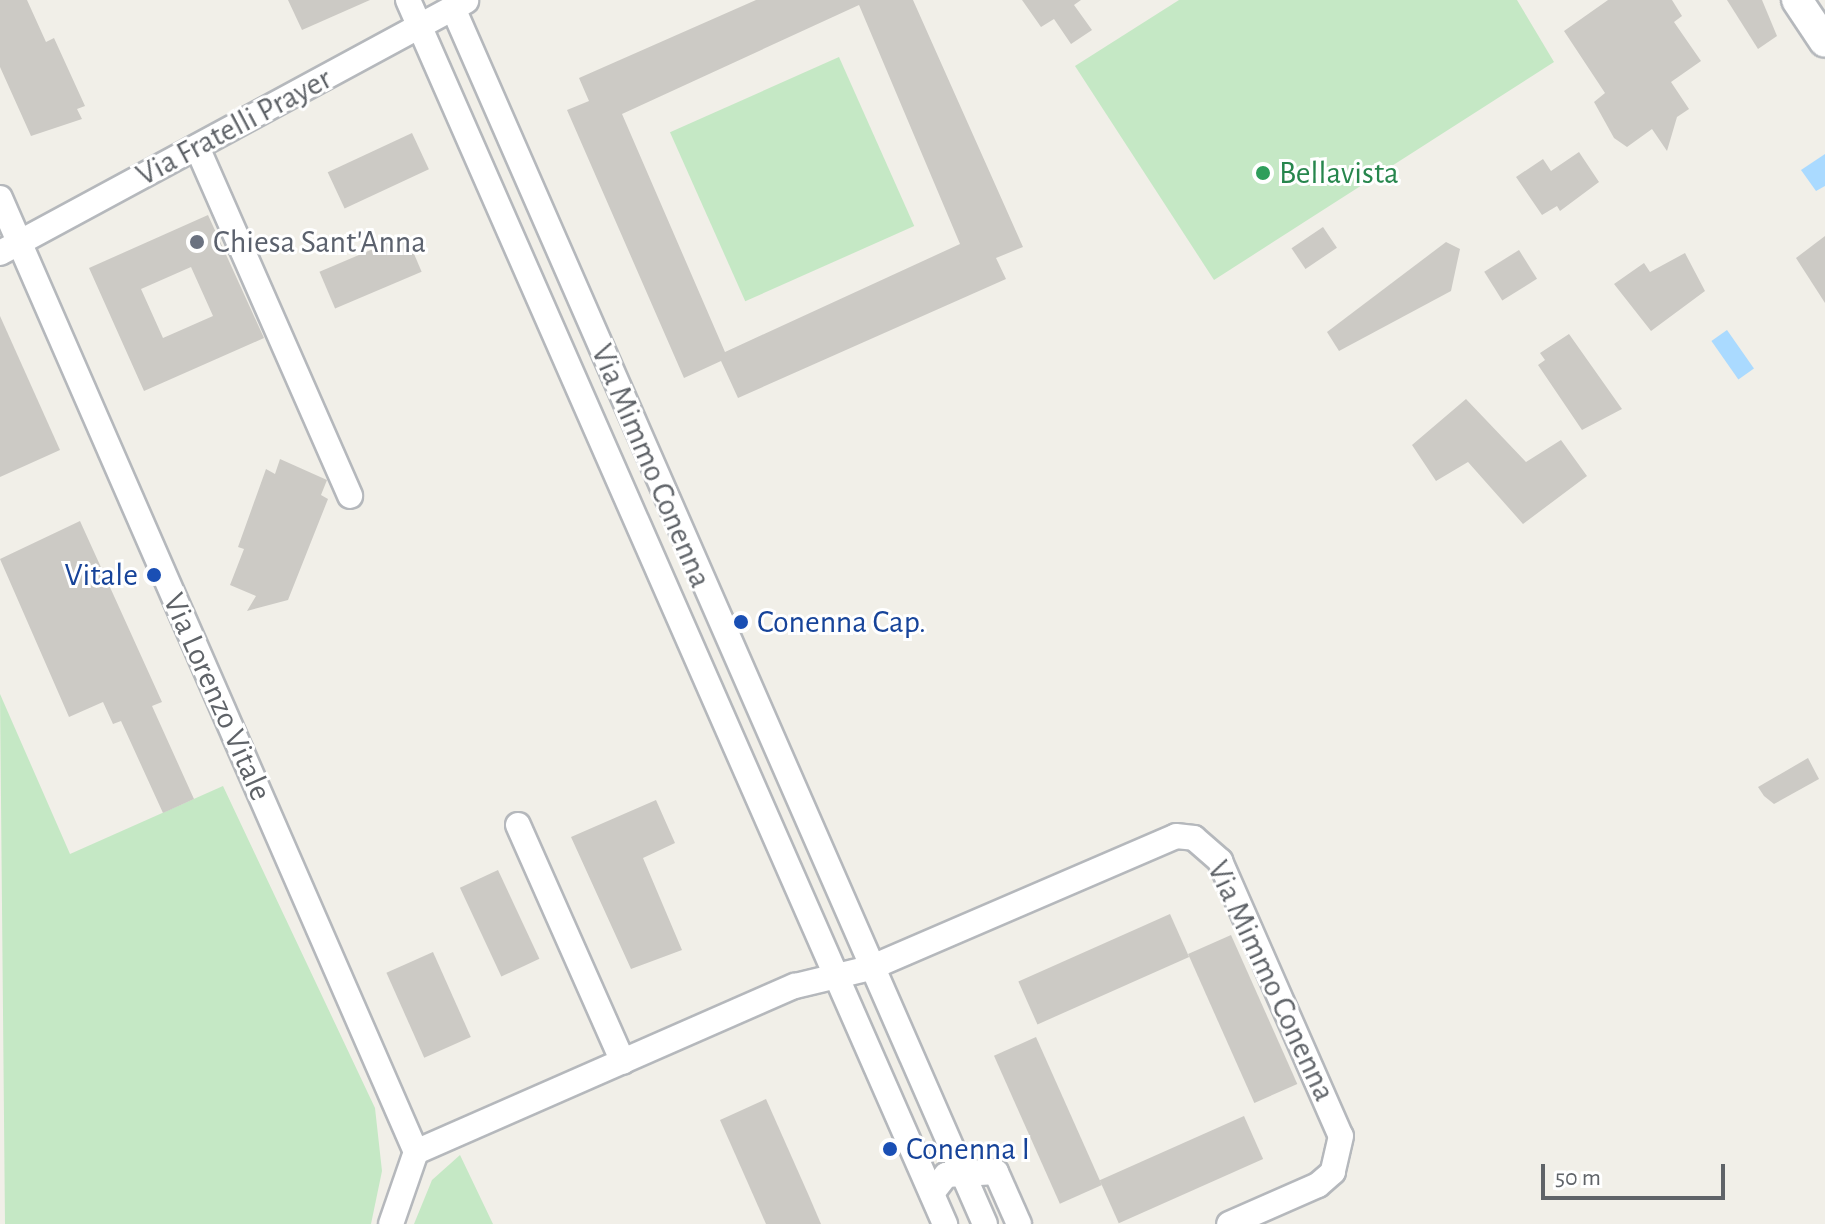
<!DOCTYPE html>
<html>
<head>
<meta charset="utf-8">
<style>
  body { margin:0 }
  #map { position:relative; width:1825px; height:1224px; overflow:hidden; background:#f1efe8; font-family:"Alegreya Sans",sans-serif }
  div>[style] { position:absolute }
  .green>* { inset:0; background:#c5e8c5; transform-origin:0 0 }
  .water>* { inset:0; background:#aadaff; transform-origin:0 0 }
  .building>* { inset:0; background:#cccac5; transform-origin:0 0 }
  .roads { filter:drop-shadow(2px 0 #b5b8bc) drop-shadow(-2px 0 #b5b8bc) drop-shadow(0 2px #b5b8bc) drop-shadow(0 -2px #b5b8bc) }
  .minor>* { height:24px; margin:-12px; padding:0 12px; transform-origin:12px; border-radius:12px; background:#fff }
  .tertiary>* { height:30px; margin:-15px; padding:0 15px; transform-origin:15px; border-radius:15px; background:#fff }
  .dots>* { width:22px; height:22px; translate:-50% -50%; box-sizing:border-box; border:4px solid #fff; border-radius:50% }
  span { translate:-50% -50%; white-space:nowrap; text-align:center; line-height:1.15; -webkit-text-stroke:6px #fff; paint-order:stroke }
  .street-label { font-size:32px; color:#5f6368 }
  .leisure-label { font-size:32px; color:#27864d }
  .left { translate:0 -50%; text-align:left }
  .worship-label { font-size:32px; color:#5b616d }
  .transit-label { font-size:32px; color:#164399 }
  .right { translate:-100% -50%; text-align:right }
  .scale { position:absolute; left:1541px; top:1164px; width:184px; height:36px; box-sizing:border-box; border:4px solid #5f6368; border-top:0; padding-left:10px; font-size:24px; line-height:28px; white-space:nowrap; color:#5f6368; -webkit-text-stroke:6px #fff; paint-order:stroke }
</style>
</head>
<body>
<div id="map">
  <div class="green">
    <div style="clip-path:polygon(1179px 0,1517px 0,1554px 62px,1214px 280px,1075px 66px)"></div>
    <div style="left:839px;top:57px;width:185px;height:185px;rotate:66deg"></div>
    <div style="clip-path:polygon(0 694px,70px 854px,223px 786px,375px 1108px,382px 1171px,371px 1224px,5px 1224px)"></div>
    <div style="clip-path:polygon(460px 1155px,493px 1224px,414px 1224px,432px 1180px)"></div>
  </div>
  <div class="water">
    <div style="clip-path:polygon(1825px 154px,1825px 186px,1816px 191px,1801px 170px)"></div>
    <div style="left:1727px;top:330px;width:47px;height:19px;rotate:55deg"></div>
  </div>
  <div class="building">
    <div style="clip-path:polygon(0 0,27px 0,46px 42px,54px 38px,85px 106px,77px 109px,82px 119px,31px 136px,0 67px)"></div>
    <div style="clip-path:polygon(288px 0,370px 0,302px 30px)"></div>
    <div style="clip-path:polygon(evenodd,756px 0,913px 0,1023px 247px,996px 258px,1006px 279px,738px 398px,721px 361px,684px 378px,567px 110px,589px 101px,579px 78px,756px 0,859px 5px,960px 244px,725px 352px,622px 114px,859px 5px)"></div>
    <div style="clip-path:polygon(1022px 0,1081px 0,1074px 5px,1092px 30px,1071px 44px,1054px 19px,1041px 27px)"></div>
    <div style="clip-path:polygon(1608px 0,1672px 0,1682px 16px,1674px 22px,1701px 61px,1671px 82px,1689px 109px,1677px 117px,1667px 151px,1652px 129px,1627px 147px,1614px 138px,1594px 102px,1605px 93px,1564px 31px)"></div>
    <div style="clip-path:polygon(1727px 0,1762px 0,1777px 36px,1758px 49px)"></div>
    <div style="left:412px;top:133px;width:40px;height:93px;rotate:65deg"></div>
    <div style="clip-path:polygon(1579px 152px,1599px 182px,1560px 211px,1557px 206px,1542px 215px,1516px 177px,1543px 159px,1551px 171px)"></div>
    <div style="clip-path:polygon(evenodd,208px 215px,264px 338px,144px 391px,89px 268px,208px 215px,191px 267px,213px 316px,163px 338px,141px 289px,191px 267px)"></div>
    <div style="left:1323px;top:227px;width:25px;height:38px;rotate:56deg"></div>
    <div style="left:406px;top:235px;width:40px;height:94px;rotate:67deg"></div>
    <div style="clip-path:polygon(1825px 236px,1825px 303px,1796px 258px)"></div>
    <div style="clip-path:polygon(1446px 242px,1460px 249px,1451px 291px,1339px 351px,1327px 332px)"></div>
    <div style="left:1519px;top:250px;width:34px;height:41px;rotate:58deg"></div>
    <div style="clip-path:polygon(1685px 253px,1705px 291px,1651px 331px,1614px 284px,1644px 263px,1650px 272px)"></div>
    <div style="clip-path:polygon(0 316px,60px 450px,0 477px)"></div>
    <div style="clip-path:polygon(1569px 334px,1622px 409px,1582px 430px,1538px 365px,1545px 360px,1540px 353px)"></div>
    <div style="clip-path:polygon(1466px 399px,1526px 462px,1561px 440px,1587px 476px,1523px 524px,1468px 462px,1436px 481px,1412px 445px)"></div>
    <div style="clip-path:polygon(280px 459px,327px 480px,321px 495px,328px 499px,288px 600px,247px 611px,256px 596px,230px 585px,244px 549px,238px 547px,266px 469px,275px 474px)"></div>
    <div style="clip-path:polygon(80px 521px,162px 702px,152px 706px,194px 799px,163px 813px,121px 721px,113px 724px,103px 702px,69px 717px,0 559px)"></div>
    <div style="clip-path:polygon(1808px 758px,1819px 779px,1774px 804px,1764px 796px,1758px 787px)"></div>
    <div style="clip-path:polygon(656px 800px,675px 843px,643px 858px,682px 950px,631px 969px,571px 837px)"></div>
    <div style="left:498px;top:870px;width:98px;height:42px;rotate:65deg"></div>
    <div style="left:1170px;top:914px;width:47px;height:166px;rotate:66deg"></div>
    <div style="left:1231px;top:935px;width:163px;height:47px;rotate:66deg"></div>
    <div style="left:433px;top:952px;width:93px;height:51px;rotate:66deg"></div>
    <div style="left:1036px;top:1037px;width:162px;height:46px;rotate:66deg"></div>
    <div style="clip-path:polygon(766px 1099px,809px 1196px,821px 1224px,766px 1224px,720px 1120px)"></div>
    <div style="left:1244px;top:1116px;width:47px;height:158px;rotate:66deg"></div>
  </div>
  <div class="roads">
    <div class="minor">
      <div style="left:408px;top:0;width:1337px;rotate:66.31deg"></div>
      <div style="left:453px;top:8px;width:1327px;rotate:66.37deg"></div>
      <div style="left:197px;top:147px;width:381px;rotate:66.3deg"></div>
      <div style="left:0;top:198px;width:1041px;rotate:66.44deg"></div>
      <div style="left:0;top:253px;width:530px;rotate:-28.4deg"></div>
      <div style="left:518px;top:825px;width:259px;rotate:66.1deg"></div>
      <div style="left:932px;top:1193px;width:23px;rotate:-52deg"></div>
      <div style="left:946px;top:1175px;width:50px;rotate:-3.4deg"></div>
      <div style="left:996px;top:1172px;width:57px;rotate:66.1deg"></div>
      <div style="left:391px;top:1224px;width:76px;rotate:-70.9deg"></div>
      <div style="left:416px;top:1152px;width:414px;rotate:-23.7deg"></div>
      <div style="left:795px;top:986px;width:77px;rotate:-13.5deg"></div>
      <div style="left:870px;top:968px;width:333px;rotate:-23.3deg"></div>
      <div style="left:1176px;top:836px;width:18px;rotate:6deg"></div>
      <div style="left:1194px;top:838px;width:35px;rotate:41deg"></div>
      <div style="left:1220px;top:861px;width:300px;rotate:66.3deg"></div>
      <div style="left:1341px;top:1136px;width:37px;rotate:103deg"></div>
      <div style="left:1333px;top:1172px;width:20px;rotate:139deg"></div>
      <div style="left:1318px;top:1185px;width:97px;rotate:156.3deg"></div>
    </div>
    <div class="tertiary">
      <div style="left:1797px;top:0;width:50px;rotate:56.3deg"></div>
    </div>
  </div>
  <div class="dots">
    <div style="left:1263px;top:173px;background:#2e9e5b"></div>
    <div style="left:197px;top:242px;background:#6b7280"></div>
    <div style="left:154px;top:575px;background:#1a4fb4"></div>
    <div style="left:741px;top:622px;background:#1a4fb4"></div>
    <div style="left:890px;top:1149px;background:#1a4fb4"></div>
  </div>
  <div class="street-label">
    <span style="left:234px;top:127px;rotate:-28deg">Via Fratelli Prayer</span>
    <span style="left:651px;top:466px;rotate:67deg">Via Mimmo Conenna</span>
    <span style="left:217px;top:697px;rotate:66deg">Via Lorenzo Vitale</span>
    <span style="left:1271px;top:981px;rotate:65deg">Via Mimmo Conenna</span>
  </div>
  <div class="leisure-label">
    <span class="left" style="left:1279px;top:173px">Bellavista</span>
  </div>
  <div class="worship-label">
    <span class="left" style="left:213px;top:242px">Chiesa Sant'Anna</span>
  </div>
  <div class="transit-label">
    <span class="right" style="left:138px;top:575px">Vitale</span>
    <span class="left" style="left:757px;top:622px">Conenna Cap.</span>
    <span class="left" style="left:906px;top:1149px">Conenna I</span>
  </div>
  <div class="scale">50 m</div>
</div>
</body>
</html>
